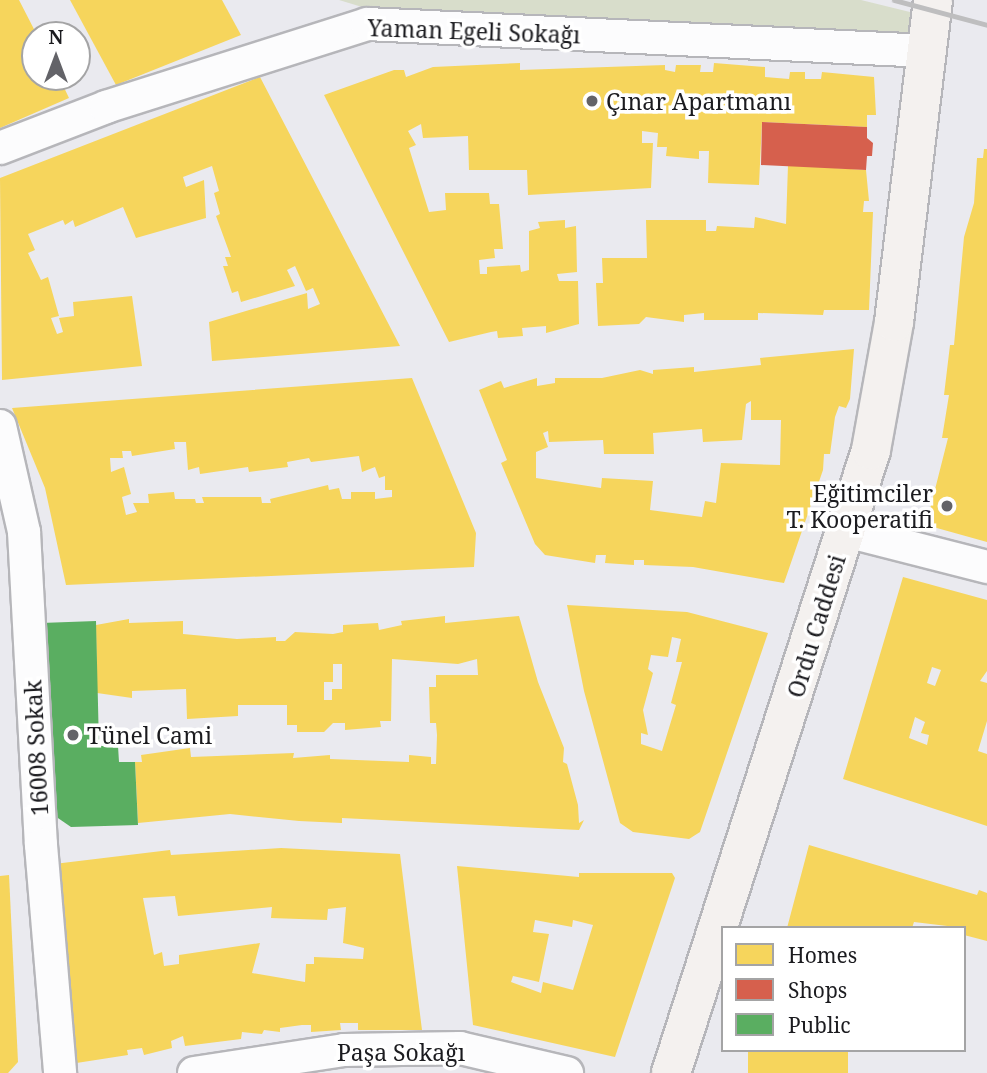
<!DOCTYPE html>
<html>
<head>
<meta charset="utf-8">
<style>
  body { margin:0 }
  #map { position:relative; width:987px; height:1073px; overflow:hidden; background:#eaeaef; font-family:"Noto Serif",serif }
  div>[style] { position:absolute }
  .green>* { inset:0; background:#d8ddcb }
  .homes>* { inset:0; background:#f6d55c; transform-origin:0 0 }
  .round { border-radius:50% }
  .shops>* { inset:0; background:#d6604d }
  .public>* { inset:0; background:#5aae61 }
  .roads { filter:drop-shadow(2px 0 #b6b6ba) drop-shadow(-2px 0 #b6b6ba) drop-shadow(0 2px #b6b6ba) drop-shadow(0 -2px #b6b6ba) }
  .minor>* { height:32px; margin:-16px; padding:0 16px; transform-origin:16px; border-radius:16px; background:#fcfcfd }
  .primary>* { height:38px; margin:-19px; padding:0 19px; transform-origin:19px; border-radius:19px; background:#f4f1ef }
  .rail>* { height:5px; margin:-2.5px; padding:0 2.5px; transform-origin:2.5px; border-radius:2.5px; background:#bebebf }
  .dots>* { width:19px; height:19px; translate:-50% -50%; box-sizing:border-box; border:4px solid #fff; border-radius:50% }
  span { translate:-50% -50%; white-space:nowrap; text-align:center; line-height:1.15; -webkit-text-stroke:7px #fff; paint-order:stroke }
  .street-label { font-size:23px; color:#1b1b1f }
  .poi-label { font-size:23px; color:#1b1b1f }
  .left { translate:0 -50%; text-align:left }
  .right { translate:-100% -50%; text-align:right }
  .legend { position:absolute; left:721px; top:926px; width:245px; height:126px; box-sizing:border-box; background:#fff; border:2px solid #a4a4a5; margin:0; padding:9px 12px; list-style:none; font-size:21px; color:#1b1b1f }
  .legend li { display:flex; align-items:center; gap:14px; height:35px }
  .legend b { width:35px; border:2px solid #a4a4a5 }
  .north { position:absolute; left:21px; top:21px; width:70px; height:70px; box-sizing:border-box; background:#fff; border:2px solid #a4a4a5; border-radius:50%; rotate:0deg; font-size:19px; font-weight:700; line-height:28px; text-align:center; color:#1b1b1f }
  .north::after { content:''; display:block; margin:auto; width:24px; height:32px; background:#636368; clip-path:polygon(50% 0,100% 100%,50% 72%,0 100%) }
</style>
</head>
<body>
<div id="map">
  <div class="green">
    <div style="clip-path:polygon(339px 0,861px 0,914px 13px,911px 39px,395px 17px)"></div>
  </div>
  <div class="homes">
    <div style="clip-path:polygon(0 0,19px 0,37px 35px,35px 77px,59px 77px,69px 98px,0 128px)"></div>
    <div style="clip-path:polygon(70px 0,222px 0,241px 35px,116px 85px)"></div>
    <div style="clip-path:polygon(520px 63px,520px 70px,665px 65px,665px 70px,675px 72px,676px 65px,701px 65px,700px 72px,713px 72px,714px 63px,765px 67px,765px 77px,789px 79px,790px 72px,805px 72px,805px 79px,821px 79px,822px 72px,874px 77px,876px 115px,867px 115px,867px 127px,762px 122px,759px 185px,708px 183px,709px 151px,699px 151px,699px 159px,666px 156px,667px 147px,657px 147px,658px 133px,642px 131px,642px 143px,653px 143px,651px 188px,528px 195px,527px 170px,469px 170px,468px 136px,423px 138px,421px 124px,408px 131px,416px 145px,409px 148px,429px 212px,446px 210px,445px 193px,489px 193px,490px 204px,499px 204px,503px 249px,494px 249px,495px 258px,479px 260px,480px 274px,487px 274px,487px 267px,520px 265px,521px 272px,529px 270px,529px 231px,540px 228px,538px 222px,565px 220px,565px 228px,576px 226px,577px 272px,557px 274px,559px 281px,578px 281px,579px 324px,546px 333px,546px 326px,522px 328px,523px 336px,498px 338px,497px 331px,491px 332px,449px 342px,324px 95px,394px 70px,404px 70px,406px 77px,433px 67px)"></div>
    <div style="clip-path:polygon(260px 77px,400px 346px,212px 361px,209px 322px,307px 293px,308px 309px,320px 304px,313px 288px,306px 291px,295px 266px,287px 270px,295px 286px,241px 302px,238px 291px,232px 293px,223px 266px,228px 266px,225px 257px,231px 257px,216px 216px,220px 214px,214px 193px,219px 191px,212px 166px,183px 177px,186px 187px,204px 180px,206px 218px,136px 238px,123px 207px,75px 227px,73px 220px,65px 225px,63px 220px,28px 234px,35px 250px,28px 253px,41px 280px,48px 277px,59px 316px,51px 318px,57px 334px,63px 332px,59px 318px,74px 316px,73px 302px,132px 296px,142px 366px,2px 380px,0 178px)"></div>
    <div style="clip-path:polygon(984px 149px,987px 149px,987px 542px,926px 525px,948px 438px,942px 438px,949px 395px,944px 395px,950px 345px,954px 345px,964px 237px,974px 203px,977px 158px,983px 158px)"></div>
    <div style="clip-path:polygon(788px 165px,866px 170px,869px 201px,864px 201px,863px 212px,873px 212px,869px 310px,824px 310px,823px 315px,758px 313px,758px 320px,704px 320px,704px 313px,684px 315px,684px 322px,646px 317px,639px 324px,598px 326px,596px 283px,603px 283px,602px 258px,647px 258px,646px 220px,706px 220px,706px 231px,716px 231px,717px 226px,754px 228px,755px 217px,786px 224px)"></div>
    <div style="clip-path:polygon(evenodd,854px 349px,850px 399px,846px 408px,839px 406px,835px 417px,830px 454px,824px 454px,823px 470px,784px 583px,693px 567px,644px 565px,644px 560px,634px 560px,634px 565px,605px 563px,606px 555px,596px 555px,595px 563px,545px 555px,535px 544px,501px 463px,507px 460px,479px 390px,501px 381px,504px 388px,537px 378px,537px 386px,555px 383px,555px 378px,602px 378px,640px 370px,653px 374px,653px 370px,694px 367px,694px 372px,761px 365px,760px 358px,854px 349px,751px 401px,751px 420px,781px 420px,780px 465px,721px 463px,716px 503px,705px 501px,702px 517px,650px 510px,653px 481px,602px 478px,601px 488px,536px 478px,536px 452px,548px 447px,543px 433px,548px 431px,549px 442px,603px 440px,604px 454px,654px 454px,653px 433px,702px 429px,703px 442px,742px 440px,746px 404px,751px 401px)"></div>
    <div style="clip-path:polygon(evenodd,412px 378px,476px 533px,474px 567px,66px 585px,45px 488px,12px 408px,412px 378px,174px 442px,186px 442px,188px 470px,199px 467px,200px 474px,248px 467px,249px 472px,288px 467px,287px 462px,309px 458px,311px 462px,359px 456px,362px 472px,375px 467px,379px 478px,385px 476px,385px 490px,392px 490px,392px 497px,375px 499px,375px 492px,351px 492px,351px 499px,342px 499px,339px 488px,329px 490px,328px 485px,270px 499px,271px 503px,262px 503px,261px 497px,202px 497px,204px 503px,196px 503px,195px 499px,175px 499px,174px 492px,148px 494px,149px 503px,133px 503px,137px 512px,126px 515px,122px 497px,131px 494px,124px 467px,111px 472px,110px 458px,123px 458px,122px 451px,131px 451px,132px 456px,175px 449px,174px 442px)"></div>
    <div style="clip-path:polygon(evenodd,903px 577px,987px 600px,987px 671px,980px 681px,987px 683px,987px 721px,978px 751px,987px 754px,987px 826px,843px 779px,903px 577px,932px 667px,941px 670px,935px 686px,927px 683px,932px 667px,903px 577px,915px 717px,925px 722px,921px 733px,929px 735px,927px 745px,909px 738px,915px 717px)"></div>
    <div style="clip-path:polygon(evenodd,567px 605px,687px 612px,768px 633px,700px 832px,689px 839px,633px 832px,620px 823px,584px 691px,567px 605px,672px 637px,681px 639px,676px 662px,682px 662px,671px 703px,676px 705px,662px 751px,641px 744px,641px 733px,648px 735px,643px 710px,653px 673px,648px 669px,651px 655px,668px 657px,672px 637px)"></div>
    <div style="clip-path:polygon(evenodd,445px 616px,445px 623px,519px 616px,538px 682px,564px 748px,563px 762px,567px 764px,578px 805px,579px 823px,584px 820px,579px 830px,342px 818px,342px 823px,299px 821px,230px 814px,138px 823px,135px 762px,142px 762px,141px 755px,190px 748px,191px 757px,294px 753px,293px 758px,330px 755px,330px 759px,409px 762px,409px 755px,431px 757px,431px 764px,436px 764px,437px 735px,436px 723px,430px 723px,429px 687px,436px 687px,436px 675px,478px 675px,477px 659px,458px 664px,392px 659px,391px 721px,380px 721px,381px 727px,345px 730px,345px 723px,333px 723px,324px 732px,297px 732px,297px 725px,287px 725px,287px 705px,238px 705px,238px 716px,187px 719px,186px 689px,132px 691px,132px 698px,97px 693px,96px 625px,129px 619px,129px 623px,183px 621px,183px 634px,237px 639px,276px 637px,276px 641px,285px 641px,295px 632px,333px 634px,343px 632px,343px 625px,378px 623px,379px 630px,402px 625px,401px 621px,445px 616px,333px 664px,342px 664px,342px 689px,332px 689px,332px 700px,324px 700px,324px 682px,333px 682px,333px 664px)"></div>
    <div class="round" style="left:103px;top:727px;width:10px;height:10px"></div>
    <div style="clip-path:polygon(809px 845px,977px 895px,979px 890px,987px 893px,987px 941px,964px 935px,964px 928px,914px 922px,912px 928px,787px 928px)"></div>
    <div style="clip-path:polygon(evenodd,281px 848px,400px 854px,422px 1030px,358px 1030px,358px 1023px,340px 1023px,341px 1030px,311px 1032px,311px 1025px,302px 1025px,280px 1028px,280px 1032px,264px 1030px,262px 1034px,242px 1032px,241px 1039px,185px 1046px,183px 1036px,171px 1041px,172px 1048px,144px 1055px,142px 1048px,127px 1050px,128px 1055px,70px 1064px,69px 1014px,73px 1012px,72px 1000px,65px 1002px,54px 864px,170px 850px,171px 855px,281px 848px,175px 896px,178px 916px,272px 907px,271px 918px,327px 920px,328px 909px,346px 907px,343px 943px,364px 948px,363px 959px,314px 957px,314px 964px,306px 964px,305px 982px,252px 973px,260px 943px,179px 955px,179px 964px,164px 966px,162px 952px,154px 955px,143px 898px,175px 896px)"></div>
    <div style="clip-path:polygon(evenodd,457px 866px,579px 877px,579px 873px,672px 873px,675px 878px,615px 1057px,473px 1025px,457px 866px,535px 920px,572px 927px,573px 920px,593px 925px,573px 990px,543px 982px,541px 993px,511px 982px,513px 976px,539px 982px,549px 934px,533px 932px,535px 920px)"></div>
    <div style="clip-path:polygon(9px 875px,18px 1062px,8px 1073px,0 1073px,0 876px)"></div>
    <div style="left:748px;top:1050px;width:100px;height:24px"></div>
  </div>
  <div class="shops">
    <div style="clip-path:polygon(762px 122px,867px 127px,867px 138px,873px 143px,872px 156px,867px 156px,866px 170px,761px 165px)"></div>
  </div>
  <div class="public">
    <div style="clip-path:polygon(96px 621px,99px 746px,118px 746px,119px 762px,135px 762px,138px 825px,71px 827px,55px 816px,41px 623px)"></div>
  </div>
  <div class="roads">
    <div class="minor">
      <div style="left:0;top:148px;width:114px;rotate:-21.1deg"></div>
      <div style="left:106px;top:107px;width:274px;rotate:-17.6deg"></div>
      <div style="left:367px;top:24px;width:561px;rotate:2.76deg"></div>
      <div style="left:0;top:426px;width:109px;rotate:77.2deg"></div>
      <div style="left:24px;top:532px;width:313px;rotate:86.9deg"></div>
      <div style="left:41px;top:845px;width:229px;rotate:85.2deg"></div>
      <div style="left:846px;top:531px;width:146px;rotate:14.3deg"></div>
      <div style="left:194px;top:1073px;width:152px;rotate:-8.7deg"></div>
      <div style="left:344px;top:1050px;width:116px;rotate:-1deg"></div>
      <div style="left:460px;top:1048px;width:110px;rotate:13.2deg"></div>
    </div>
    <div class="primary">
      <div style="left:671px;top:1073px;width:654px;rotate:-72.2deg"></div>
      <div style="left:871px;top:450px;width:130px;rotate:-79.8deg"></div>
      <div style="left:894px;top:322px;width:324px;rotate:-83.1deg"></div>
    </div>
  </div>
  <div class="rail">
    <div style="left:894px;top:0;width:96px;rotate:15deg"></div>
  </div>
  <div class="dots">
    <div style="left:592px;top:101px;background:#636368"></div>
    <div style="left:947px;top:506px;background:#636368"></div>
    <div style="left:73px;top:735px;background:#636368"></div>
  </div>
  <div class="street-label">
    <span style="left:474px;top:31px;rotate:2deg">Yaman Egeli Sokağı</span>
    <span style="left:816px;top:626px;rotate:-73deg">Ordu Caddesi</span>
    <span style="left:36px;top:748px;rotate:-93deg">16008 Sokak</span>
    <span style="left:401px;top:1052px">Paşa Sokağı</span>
  </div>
  <div class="poi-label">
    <span class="left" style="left:606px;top:101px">Çınar Apartmanı</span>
    <span class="right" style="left:933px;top:506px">Eğitimciler<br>T. Kooperatifi</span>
    <span class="left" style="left:87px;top:735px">Tünel Cami</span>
  </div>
  <ul class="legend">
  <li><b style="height:19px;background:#f6d55c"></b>Homes</li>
  <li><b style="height:19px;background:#d6604d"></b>Shops</li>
  <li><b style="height:19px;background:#5aae61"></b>Public</li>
  </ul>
  <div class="north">N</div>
</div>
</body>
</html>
